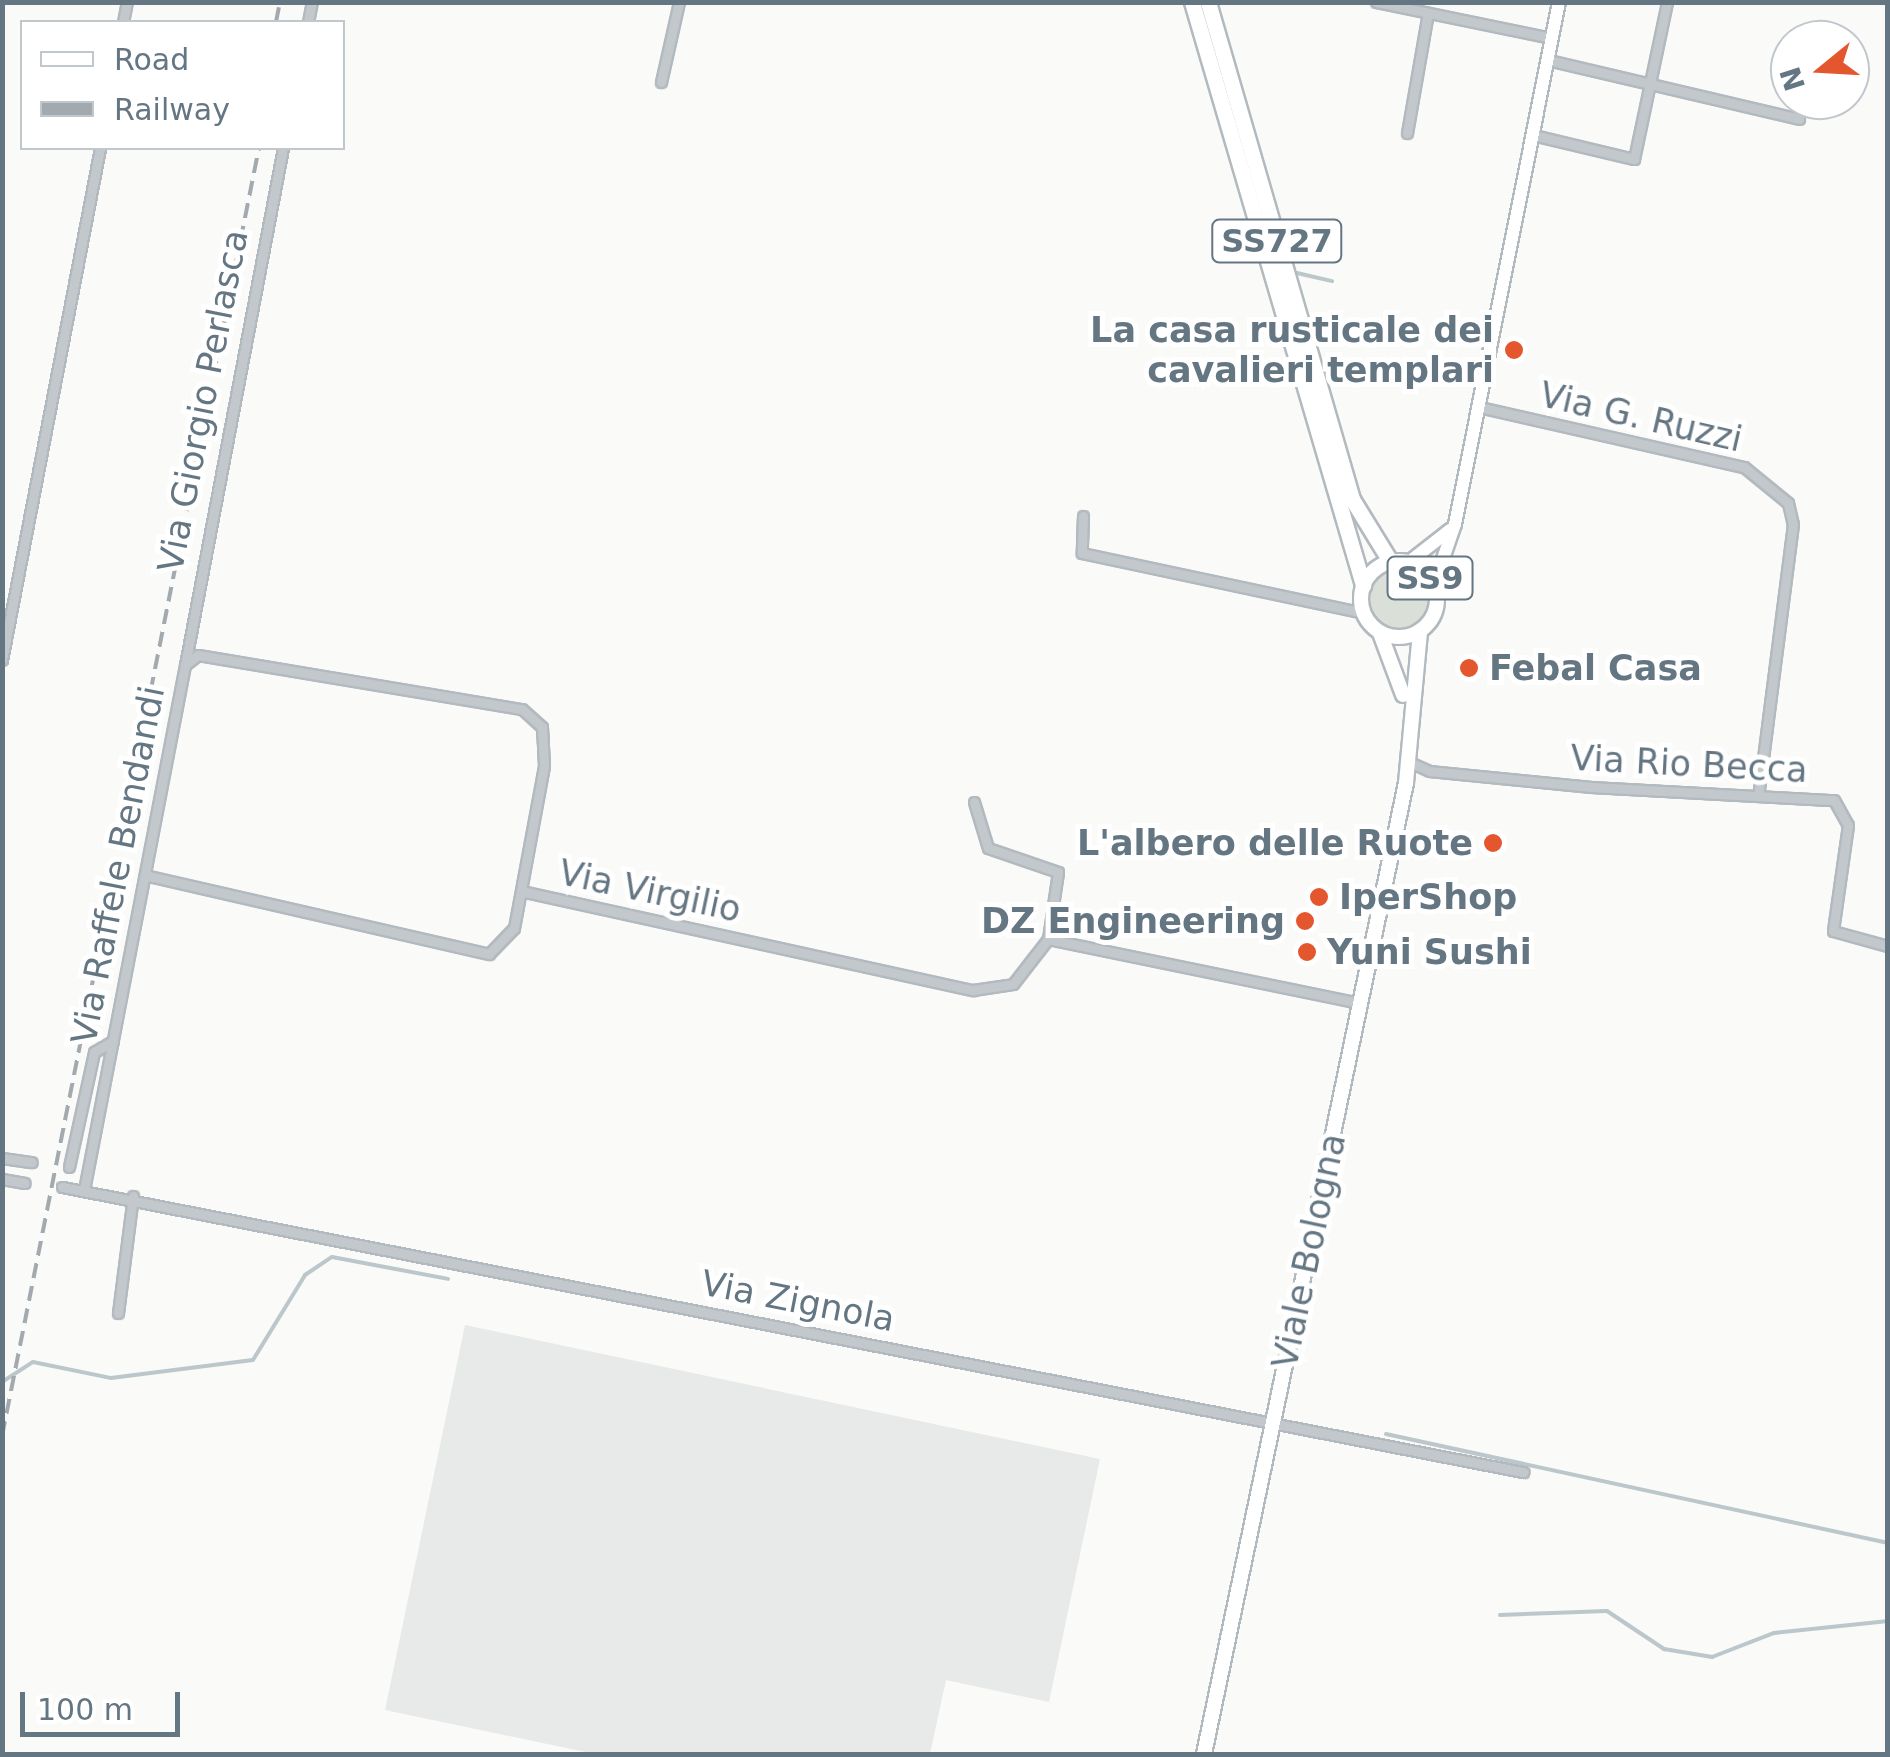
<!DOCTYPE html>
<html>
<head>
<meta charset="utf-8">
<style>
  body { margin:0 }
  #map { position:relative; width:1890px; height:1757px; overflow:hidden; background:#fafaf8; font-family:"DejaVu Sans",sans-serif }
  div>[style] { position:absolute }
  .built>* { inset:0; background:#e8e9e9 }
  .green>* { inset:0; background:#dadfd7 }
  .round { border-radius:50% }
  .stream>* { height:4px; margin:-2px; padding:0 2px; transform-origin:2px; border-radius:2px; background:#bbc7cb }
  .roads { filter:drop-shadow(2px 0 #b3babf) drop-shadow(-2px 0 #b3babf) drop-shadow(0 2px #b3babf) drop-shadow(0 -2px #b3babf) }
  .minor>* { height:9px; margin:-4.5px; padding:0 4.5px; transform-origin:4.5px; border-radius:4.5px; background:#c3c8cc }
  .secondary>* { height:12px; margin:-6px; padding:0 6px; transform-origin:6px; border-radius:6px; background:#fff }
  .primary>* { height:14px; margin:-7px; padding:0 7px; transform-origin:7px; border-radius:7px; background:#fff }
  .primary>.ring { margin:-7px; padding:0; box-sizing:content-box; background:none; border:14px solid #fff; border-radius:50% }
  .trunk>* { height:15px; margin:-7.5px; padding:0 7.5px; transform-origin:7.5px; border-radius:7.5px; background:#fff }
  .rail>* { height:4px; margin-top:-2px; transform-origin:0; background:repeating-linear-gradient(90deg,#a2aab0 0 15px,transparent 0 23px) }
  .dots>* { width:28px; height:28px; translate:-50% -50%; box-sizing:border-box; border:5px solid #fff; border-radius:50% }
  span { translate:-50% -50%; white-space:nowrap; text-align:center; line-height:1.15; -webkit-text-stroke:10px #fff; paint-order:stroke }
  .shield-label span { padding:2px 8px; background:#fff; border:2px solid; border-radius:8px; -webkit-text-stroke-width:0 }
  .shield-label { font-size:32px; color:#657683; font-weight:700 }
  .poi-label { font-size:35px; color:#657683; font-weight:700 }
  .right { translate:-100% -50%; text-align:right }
  .left { translate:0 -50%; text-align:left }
  .street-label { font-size:35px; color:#657683 }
  .frame { position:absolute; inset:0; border:5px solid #657683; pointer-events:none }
  .legend { position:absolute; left:20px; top:20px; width:325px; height:130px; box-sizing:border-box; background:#fff; border:2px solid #c1c8cd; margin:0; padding:12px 18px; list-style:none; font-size:30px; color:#657683 }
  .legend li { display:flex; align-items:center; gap:20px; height:50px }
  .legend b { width:50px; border:2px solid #c1c8cd }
  .north { position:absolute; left:1770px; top:20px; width:100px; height:100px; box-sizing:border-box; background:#fff; border:2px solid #c1c8cd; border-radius:50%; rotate:252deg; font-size:28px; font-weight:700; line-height:40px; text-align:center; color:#657683 }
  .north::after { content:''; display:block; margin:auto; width:35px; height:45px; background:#e4572e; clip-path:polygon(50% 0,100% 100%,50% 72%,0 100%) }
  .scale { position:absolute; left:20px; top:1692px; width:160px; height:45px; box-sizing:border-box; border:5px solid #657683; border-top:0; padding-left:12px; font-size:30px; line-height:35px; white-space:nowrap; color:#657683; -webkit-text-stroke:8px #fff; paint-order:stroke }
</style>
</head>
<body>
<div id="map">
  <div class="built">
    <div style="clip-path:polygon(465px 1325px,1100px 1459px,1049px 1702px,946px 1680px,930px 1754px,595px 1754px,385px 1710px)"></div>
  </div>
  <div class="green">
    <div class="round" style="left:1368px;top:568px;width:62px;height:62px"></div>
  </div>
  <div class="stream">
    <div style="left:1297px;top:273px;width:36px;rotate:13deg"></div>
    <div style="left:2px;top:1382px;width:37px;rotate:-33deg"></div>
    <div style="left:33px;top:1362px;width:80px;rotate:11.6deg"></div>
    <div style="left:111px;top:1378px;width:143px;rotate:-7.2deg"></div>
    <div style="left:253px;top:1360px;width:100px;rotate:-58.5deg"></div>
    <div style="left:305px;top:1275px;width:32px;rotate:-34deg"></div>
    <div style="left:332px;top:1257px;width:118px;rotate:10.7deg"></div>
    <div style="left:1386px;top:1434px;width:514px;rotate:12.25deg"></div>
    <div style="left:1500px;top:1615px;width:107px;rotate:-2.1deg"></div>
    <div style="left:1607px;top:1611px;width:69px;rotate:33.7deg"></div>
    <div style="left:1664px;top:1649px;width:49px;rotate:9.5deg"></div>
    <div style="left:1712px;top:1657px;width:66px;rotate:-21.2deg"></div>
    <div style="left:1774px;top:1633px;width:115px;rotate:-6deg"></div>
  </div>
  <div class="roads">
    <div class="minor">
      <div style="left:1376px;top:2px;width:180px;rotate:11.6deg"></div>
      <div style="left:123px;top:22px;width:20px;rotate:-79deg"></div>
      <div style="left:308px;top:22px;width:20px;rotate:-79deg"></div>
      <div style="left:1548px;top:60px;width:258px;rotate:13.2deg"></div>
      <div style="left:661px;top:82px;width:82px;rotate:-77.3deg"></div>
      <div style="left:1407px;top:133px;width:122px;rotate:-80.1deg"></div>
      <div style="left:1533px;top:135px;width:104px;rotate:13.4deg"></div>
      <div style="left:1634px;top:159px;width:160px;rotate:-78.1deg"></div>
      <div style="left:1479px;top:407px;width:272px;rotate:12.8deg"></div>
      <div style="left:1744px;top:467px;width:57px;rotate:39.3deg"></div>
      <div style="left:1788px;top:503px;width:22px;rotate:77deg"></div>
      <div style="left:1793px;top:524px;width:269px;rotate:97.3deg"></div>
      <div style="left:1083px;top:516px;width:37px;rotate:92deg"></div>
      <div style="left:1082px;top:553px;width:288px;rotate:12deg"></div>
      <div style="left:2px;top:660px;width:521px;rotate:-79.16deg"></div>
      <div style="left:185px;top:665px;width:526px;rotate:-79.27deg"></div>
      <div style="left:1407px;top:761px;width:24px;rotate:24deg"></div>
      <div style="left:1429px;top:771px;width:163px;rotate:5.6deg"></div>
      <div style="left:1591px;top:787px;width:243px;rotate:3.1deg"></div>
      <div style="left:1834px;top:800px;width:29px;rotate:61deg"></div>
      <div style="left:1848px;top:825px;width:107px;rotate:98.1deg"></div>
      <div style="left:1833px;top:931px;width:57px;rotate:15.3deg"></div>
      <div style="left:974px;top:802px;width:48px;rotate:73.1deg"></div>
      <div style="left:988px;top:848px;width:74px;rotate:18.9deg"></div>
      <div style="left:1058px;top:872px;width:68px;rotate:98.5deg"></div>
      <div style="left:521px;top:891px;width:463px;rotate:12.4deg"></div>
      <div style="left:973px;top:990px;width:40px;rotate:-8.5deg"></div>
      <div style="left:1013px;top:984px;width:57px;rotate:-52.1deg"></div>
      <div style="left:1048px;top:939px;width:319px;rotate:11.6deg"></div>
      <div style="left:2px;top:1158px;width:30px;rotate:8deg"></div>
      <div style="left:69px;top:1167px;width:118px;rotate:-77.7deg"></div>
      <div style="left:94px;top:1052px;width:22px;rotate:-30deg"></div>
      <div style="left:2px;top:1179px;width:23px;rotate:10deg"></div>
      <div style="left:62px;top:1187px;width:1489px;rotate:11.04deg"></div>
      <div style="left:84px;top:1190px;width:535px;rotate:-79.11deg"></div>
      <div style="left:185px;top:665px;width:16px;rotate:-38deg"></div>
      <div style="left:198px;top:655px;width:328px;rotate:9.5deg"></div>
      <div style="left:522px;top:709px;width:27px;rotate:42deg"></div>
      <div style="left:542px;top:727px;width:39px;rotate:87deg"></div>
      <div style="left:544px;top:766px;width:165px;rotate:100.5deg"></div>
      <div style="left:514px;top:928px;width:36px;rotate:134deg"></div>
      <div style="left:489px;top:954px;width:353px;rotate:-167.1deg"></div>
      <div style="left:118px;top:1313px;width:118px;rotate:-82.7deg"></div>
    </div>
    <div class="secondary">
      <div style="left:1409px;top:562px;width:52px;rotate:-38deg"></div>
      <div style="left:1434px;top:585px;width:65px;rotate:-71deg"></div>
      <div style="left:1455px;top:524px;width:532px;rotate:-78.73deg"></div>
    </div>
    <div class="primary">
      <div class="ring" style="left:1361px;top:561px;width:62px;height:62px"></div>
      <div style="left:1380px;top:633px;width:66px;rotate:69.6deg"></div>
      <div style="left:1204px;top:1754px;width:992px;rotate:-78.25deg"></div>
      <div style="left:1406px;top:783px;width:153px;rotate:-84.7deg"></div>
    </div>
    <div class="trunk">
      <div style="left:1192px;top:2px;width:608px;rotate:73.65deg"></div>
      <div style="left:1208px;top:2px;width:517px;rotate:73.84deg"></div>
      <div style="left:1352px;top:499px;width:73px;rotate:58.5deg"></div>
    </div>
  </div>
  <div class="rail">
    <div style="left:276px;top:22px;width:20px;rotate:-79deg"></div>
    <div style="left:2px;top:1436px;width:1313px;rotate:-78.72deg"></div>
  </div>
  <div class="dots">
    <div style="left:1514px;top:350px;background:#e4572e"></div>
    <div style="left:1469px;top:668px;background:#e4572e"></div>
    <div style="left:1493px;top:843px;background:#e4572e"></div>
    <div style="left:1319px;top:897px;background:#e4572e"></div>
    <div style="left:1305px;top:921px;background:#e4572e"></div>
    <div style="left:1307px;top:952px;background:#e4572e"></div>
  </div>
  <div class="shield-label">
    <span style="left:1277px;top:241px">SS727</span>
    <span style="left:1430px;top:578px">SS9</span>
  </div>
  <div class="poi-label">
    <span class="right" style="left:1494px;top:350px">La casa rusticale dei<br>cavalieri templari</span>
    <span class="left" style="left:1489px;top:668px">Febal Casa</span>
    <span class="right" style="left:1473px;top:843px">L'albero delle Ruote</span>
    <span class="left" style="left:1339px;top:897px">IperShop</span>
    <span class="right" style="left:1285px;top:921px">DZ Engineering</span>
    <span class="left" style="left:1327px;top:952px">Yuni Sushi</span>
  </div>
  <div class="street-label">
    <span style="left:203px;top:401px;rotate:-79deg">Via Giorgio Perlasca</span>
    <span style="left:1641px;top:417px;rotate:13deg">Via G. Ruzzi</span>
    <span style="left:1689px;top:764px;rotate:3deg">Via Rio Becca</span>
    <span style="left:118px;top:865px;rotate:-79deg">Via Raffele Bendandi</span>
    <span style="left:650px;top:891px;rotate:12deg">Via Virgilio</span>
    <span style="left:1309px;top:1251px;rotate:-78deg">Viale Bologna</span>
    <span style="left:798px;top:1301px;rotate:11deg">Via Zignola</span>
  </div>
  <div class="frame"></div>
  <ul class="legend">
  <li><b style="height:12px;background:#fff"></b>Road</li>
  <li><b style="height:12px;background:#a2aab0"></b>Railway</li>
  </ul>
  <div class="north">N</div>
  <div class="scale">100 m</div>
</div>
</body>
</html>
